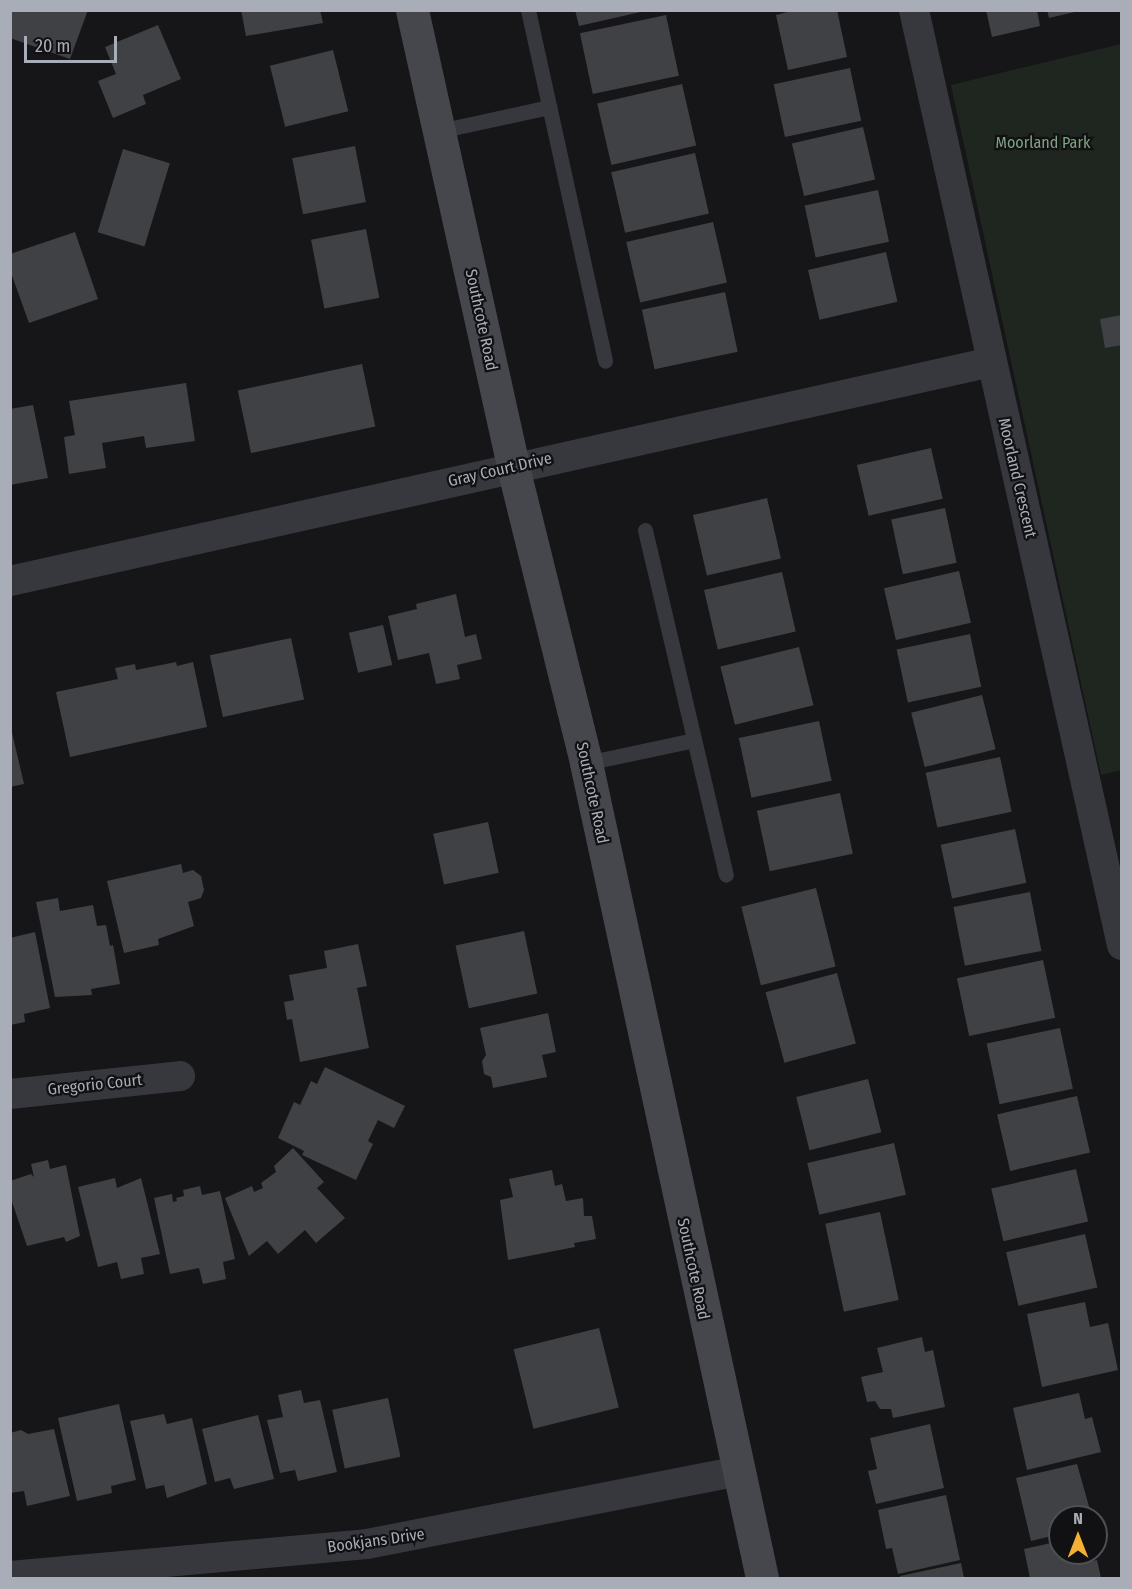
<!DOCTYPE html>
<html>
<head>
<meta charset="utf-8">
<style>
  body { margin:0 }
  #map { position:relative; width:1132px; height:1589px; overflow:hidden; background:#161618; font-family:"Fira Sans Condensed",sans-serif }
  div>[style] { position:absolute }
  .green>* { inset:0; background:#1e261f }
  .building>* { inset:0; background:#404145; transform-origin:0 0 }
  .service>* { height:15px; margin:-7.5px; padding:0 7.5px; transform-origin:7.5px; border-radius:7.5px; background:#37383d }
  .minor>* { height:30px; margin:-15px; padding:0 15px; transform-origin:15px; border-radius:15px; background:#37383d }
  .secondary>* { height:33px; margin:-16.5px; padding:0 16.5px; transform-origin:16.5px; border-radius:16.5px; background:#45474d }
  span { translate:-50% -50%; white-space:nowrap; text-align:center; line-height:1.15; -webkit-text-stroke:4.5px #111113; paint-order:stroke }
  .park-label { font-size:16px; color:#7fa381 }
  .street-label { font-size:16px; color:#a8adb8 }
  .frame { position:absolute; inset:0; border:12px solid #a8adb8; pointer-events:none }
  .north { position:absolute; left:1048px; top:1505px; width:60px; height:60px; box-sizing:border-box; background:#111113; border:2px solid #4d4f55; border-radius:50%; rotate:0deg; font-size:16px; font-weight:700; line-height:24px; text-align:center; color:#a8adb8 }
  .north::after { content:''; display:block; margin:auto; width:21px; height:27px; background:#f2b134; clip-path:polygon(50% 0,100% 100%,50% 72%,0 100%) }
  .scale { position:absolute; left:24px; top:36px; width:93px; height:27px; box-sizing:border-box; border:3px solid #a8adb8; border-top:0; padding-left:8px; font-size:18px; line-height:21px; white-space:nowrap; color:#a8adb8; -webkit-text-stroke:4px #111113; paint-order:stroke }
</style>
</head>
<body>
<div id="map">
  <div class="green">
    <div style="clip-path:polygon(1121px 44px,1122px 770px,1101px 775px,951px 85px)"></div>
  </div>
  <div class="building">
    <div style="clip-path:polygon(10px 10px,88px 10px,70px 59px,10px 38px)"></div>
    <div style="clip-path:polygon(241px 10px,320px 10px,323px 23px,246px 36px)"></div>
    <div style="clip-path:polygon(575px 10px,645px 10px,645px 11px,579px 26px)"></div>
    <div style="clip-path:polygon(795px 10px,837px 10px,847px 57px,788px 70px,776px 15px)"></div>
    <div style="clip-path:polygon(986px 10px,1037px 10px,1040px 26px,992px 37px)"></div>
    <div style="clip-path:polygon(1047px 10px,1079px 10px,1079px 11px,1049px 18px)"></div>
    <div style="left:666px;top:15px;width:62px;height:88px;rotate:78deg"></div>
    <div style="clip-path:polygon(158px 25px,181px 79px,143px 95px,146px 104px,113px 118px,98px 81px,116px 74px,105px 47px)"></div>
    <div style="left:333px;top:50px;width:63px;height:65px;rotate:76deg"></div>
    <div style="left:850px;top:68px;width:54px;height:78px;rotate:78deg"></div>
    <div style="left:682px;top:84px;width:63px;height:87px;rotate:77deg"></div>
    <div style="left:863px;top:127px;width:54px;height:73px;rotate:77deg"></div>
    <div style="left:355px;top:146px;width:57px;height:64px;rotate:79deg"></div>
    <div style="left:123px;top:149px;width:49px;height:87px;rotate:17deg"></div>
    <div style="left:695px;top:153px;width:62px;height:86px;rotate:77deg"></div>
    <div style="left:878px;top:190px;width:53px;height:75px;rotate:78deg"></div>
    <div style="left:713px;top:222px;width:62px;height:89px;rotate:77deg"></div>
    <div style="left:366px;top:229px;width:70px;height:56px;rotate:79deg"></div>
    <div style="clip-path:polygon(75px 232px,98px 299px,29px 323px,10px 270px,10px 254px)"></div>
    <div style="left:886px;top:252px;width:51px;height:80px;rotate:77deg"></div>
    <div style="left:725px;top:292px;width:61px;height:85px;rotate:78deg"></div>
    <div style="clip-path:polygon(1122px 315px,1122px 345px,1105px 348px,1100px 319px)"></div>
    <div style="left:362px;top:364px;width:64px;height:127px;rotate:78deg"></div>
    <div style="clip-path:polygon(186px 383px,195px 441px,146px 448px,144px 436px,102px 443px,106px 468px,69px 474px,64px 437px,75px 435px,69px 401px)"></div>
    <div style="clip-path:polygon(33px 405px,48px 478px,10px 485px,10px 409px)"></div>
    <div style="left:931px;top:448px;width:52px;height:76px;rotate:77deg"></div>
    <div style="left:767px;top:498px;width:62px;height:76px;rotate:77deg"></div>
    <div style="left:945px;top:508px;width:56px;height:55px;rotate:78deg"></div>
    <div style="left:959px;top:571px;width:53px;height:77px;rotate:77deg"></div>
    <div style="left:782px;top:572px;width:61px;height:80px;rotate:77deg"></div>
    <div style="clip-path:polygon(456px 594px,465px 637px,476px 634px,482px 659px,457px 665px,460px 679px,436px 684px,429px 653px,398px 660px,388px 616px,417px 609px,416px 604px)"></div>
    <div style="left:383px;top:625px;width:41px;height:35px;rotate:77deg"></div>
    <div style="left:970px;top:634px;width:54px;height:75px;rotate:78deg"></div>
    <div style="left:291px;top:638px;width:63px;height:83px;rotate:78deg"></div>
    <div style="left:799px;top:647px;width:60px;height:81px;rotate:76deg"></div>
    <div style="clip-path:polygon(176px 662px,177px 666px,193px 662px,207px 727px,70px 757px,56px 692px,118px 679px,115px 668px,135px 664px,136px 670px)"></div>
    <div style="left:982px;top:695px;width:56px;height:73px;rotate:76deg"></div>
    <div style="left:819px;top:721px;width:61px;height:82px;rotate:78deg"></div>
    <div style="clip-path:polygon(10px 724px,24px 784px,10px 787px)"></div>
    <div style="left:1000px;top:757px;width:56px;height:76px;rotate:78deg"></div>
    <div style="left:840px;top:793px;width:62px;height:85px;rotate:78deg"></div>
    <div style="left:488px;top:822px;width:52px;height:56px;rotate:78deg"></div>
    <div style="left:1015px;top:829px;width:55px;height:76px;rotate:78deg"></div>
    <div style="clip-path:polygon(181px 864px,183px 873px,193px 870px,201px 876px,204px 890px,201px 898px,188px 902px,194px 926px,158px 939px,159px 945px,124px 953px,107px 881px)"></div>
    <div style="left:816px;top:888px;width:81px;height:77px;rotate:76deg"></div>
    <div style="left:1030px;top:892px;width:60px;height:78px;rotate:79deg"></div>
    <div style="clip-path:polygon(58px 898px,60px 911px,93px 905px,97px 926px,106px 925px,110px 946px,113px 945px,120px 984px,91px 989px,92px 995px,55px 997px,36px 902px)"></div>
    <div style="left:524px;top:931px;width:64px;height:70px;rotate:78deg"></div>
    <div style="clip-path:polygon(35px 932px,50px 1008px,24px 1014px,25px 1022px,10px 1025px,10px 938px)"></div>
    <div style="clip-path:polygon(358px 944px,367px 986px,357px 988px,369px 1048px,300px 1062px,292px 1019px,287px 1020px,284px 1002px,294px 1000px,289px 975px,327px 968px,324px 951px)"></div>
    <div style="left:1043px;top:960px;width:59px;height:88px;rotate:78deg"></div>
    <div style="left:837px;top:973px;width:73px;height:74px;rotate:75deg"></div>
    <div style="clip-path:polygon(548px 1013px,556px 1052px,542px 1055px,547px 1077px,493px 1088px,491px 1077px,484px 1074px,482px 1061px,486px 1055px,480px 1028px)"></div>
    <div style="left:1060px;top:1028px;width:62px;height:75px;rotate:78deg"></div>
    <div style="clip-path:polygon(325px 1067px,405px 1106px,394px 1128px,378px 1120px,368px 1141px,373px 1144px,356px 1180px,302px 1155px,304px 1151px,278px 1138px,294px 1102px,300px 1105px,311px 1081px,317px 1084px)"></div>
    <div style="left:868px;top:1079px;width:55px;height:74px;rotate:76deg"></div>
    <div style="left:1077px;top:1096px;width:58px;height:82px;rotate:77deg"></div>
    <div style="left:894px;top:1143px;width:53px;height:89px;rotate:77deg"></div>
    <div style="clip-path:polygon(293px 1148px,324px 1182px,317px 1188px,345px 1218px,316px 1243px,305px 1230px,278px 1254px,267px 1241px,249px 1256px,225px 1198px,252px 1186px,254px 1192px,263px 1188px,261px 1183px,276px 1172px,274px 1166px)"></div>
    <div style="clip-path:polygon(48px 1160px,50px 1169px,66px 1165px,80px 1236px,66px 1242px,64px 1237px,27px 1246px,10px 1196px,10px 1181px,31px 1174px,34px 1177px,31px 1164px)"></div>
    <div style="left:1076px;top:1169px;width:54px;height:87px;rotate:77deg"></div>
    <div style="clip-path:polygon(552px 1170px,555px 1186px,562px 1184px,566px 1201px,583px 1198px,584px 1216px,592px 1216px,596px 1239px,574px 1243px,575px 1247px,508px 1260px,500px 1200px,513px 1197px,509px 1179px)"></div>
    <div style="clip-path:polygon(115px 1178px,117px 1188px,141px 1178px,160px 1254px,141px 1258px,144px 1274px,121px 1279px,117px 1262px,98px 1267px,78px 1187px)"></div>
    <div style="clip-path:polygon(200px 1186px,202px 1195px,220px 1191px,235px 1259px,223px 1262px,226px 1279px,203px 1284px,199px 1268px,170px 1274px,154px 1198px,172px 1194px,173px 1202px,177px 1201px,176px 1198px,184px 1196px,183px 1190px)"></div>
    <div style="left:880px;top:1212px;width:90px;height:56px;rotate:78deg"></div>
    <div style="left:1085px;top:1234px;width:55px;height:81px;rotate:77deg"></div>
    <div style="clip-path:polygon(1085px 1302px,1090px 1327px,1108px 1323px,1118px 1370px,1042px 1387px,1027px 1314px)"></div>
    <div style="left:599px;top:1328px;width:82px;height:88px;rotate:76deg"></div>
    <div style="clip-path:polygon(922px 1337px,925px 1352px,933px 1350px,945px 1407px,893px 1418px,891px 1409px,880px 1409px,875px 1401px,867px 1402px,861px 1377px,883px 1372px,877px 1348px)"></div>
    <div style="clip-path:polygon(301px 1390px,304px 1403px,320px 1400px,337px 1472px,298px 1481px,295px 1470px,280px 1473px,267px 1420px,283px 1417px,278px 1395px)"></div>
    <div style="clip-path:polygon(1079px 1393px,1085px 1419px,1092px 1417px,1101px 1452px,1027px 1470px,1013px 1408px)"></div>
    <div style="left:388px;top:1398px;width:60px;height:57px;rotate:78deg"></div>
    <div style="clip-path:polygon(119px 1404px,136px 1480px,111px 1486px,112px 1493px,77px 1501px,58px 1418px)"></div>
    <div style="clip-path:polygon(164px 1414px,167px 1424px,192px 1418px,207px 1484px,167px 1498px,164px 1485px,146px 1489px,130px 1421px)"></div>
    <div style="clip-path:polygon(258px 1415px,274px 1479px,234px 1489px,230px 1478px,215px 1482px,202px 1429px)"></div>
    <div style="clip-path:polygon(930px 1424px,944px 1488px,876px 1504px,868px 1471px,877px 1469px,870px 1438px)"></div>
    <div style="clip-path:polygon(54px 1429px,70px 1496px,27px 1506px,24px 1491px,10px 1493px,10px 1433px,21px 1430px,28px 1434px)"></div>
    <div style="clip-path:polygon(1077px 1464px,1092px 1517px,1060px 1517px,1060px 1534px,1031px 1541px,1016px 1478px)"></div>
    <div style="clip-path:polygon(946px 1495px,960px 1560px,898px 1574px,892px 1548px,886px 1549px,878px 1510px)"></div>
    <div style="clip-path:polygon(1060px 1541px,1060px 1553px,1089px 1553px,1091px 1561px,1097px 1560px,1101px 1578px,1030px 1578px,1024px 1549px)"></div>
    <div style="clip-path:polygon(961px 1563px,964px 1578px,901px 1578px,900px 1576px)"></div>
  </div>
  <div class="service">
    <div style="left:528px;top:10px;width:359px;rotate:77.6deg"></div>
    <div style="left:439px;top:131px;width:113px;rotate:-12.3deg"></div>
    <div style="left:645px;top:530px;width:354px;rotate:76.8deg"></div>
    <div style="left:586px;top:763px;width:110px;rotate:-12deg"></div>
  </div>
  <div class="minor">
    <div style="left:914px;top:10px;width:958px;rotate:77.46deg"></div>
    <div style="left:10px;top:581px;width:1005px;rotate:-12.58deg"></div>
    <div style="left:10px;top:1094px;width:171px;rotate:-6deg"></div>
    <div style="left:10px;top:1576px;width:358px;rotate:-5.1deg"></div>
    <div style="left:367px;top:1544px;width:378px;rotate:-11.1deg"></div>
  </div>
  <div class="secondary">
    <div style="left:412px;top:10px;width:468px;rotate:77.5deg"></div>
    <div style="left:513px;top:467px;width:305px;rotate:76.1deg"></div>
    <div style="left:586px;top:763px;width:834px;rotate:77.81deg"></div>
  </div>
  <div class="park-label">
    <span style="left:1043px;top:143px">Moorland Park</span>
  </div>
  <div class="street-label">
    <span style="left:481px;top:320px;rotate:78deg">Southcote Road</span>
    <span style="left:500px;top:470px;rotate:-13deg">Gray Court Drive</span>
    <span style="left:1017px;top:478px;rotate:77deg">Moorland Crescent</span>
    <span style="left:592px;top:793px;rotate:78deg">Southcote Road</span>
    <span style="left:95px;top:1085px;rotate:-6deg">Gregorio Court</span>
    <span style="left:693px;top:1269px;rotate:78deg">Southcote Road</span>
    <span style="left:376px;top:1541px;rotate:-8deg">Bookjans Drive</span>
  </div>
  <div class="frame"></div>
  <div class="north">N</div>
  <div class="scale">20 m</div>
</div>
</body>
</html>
